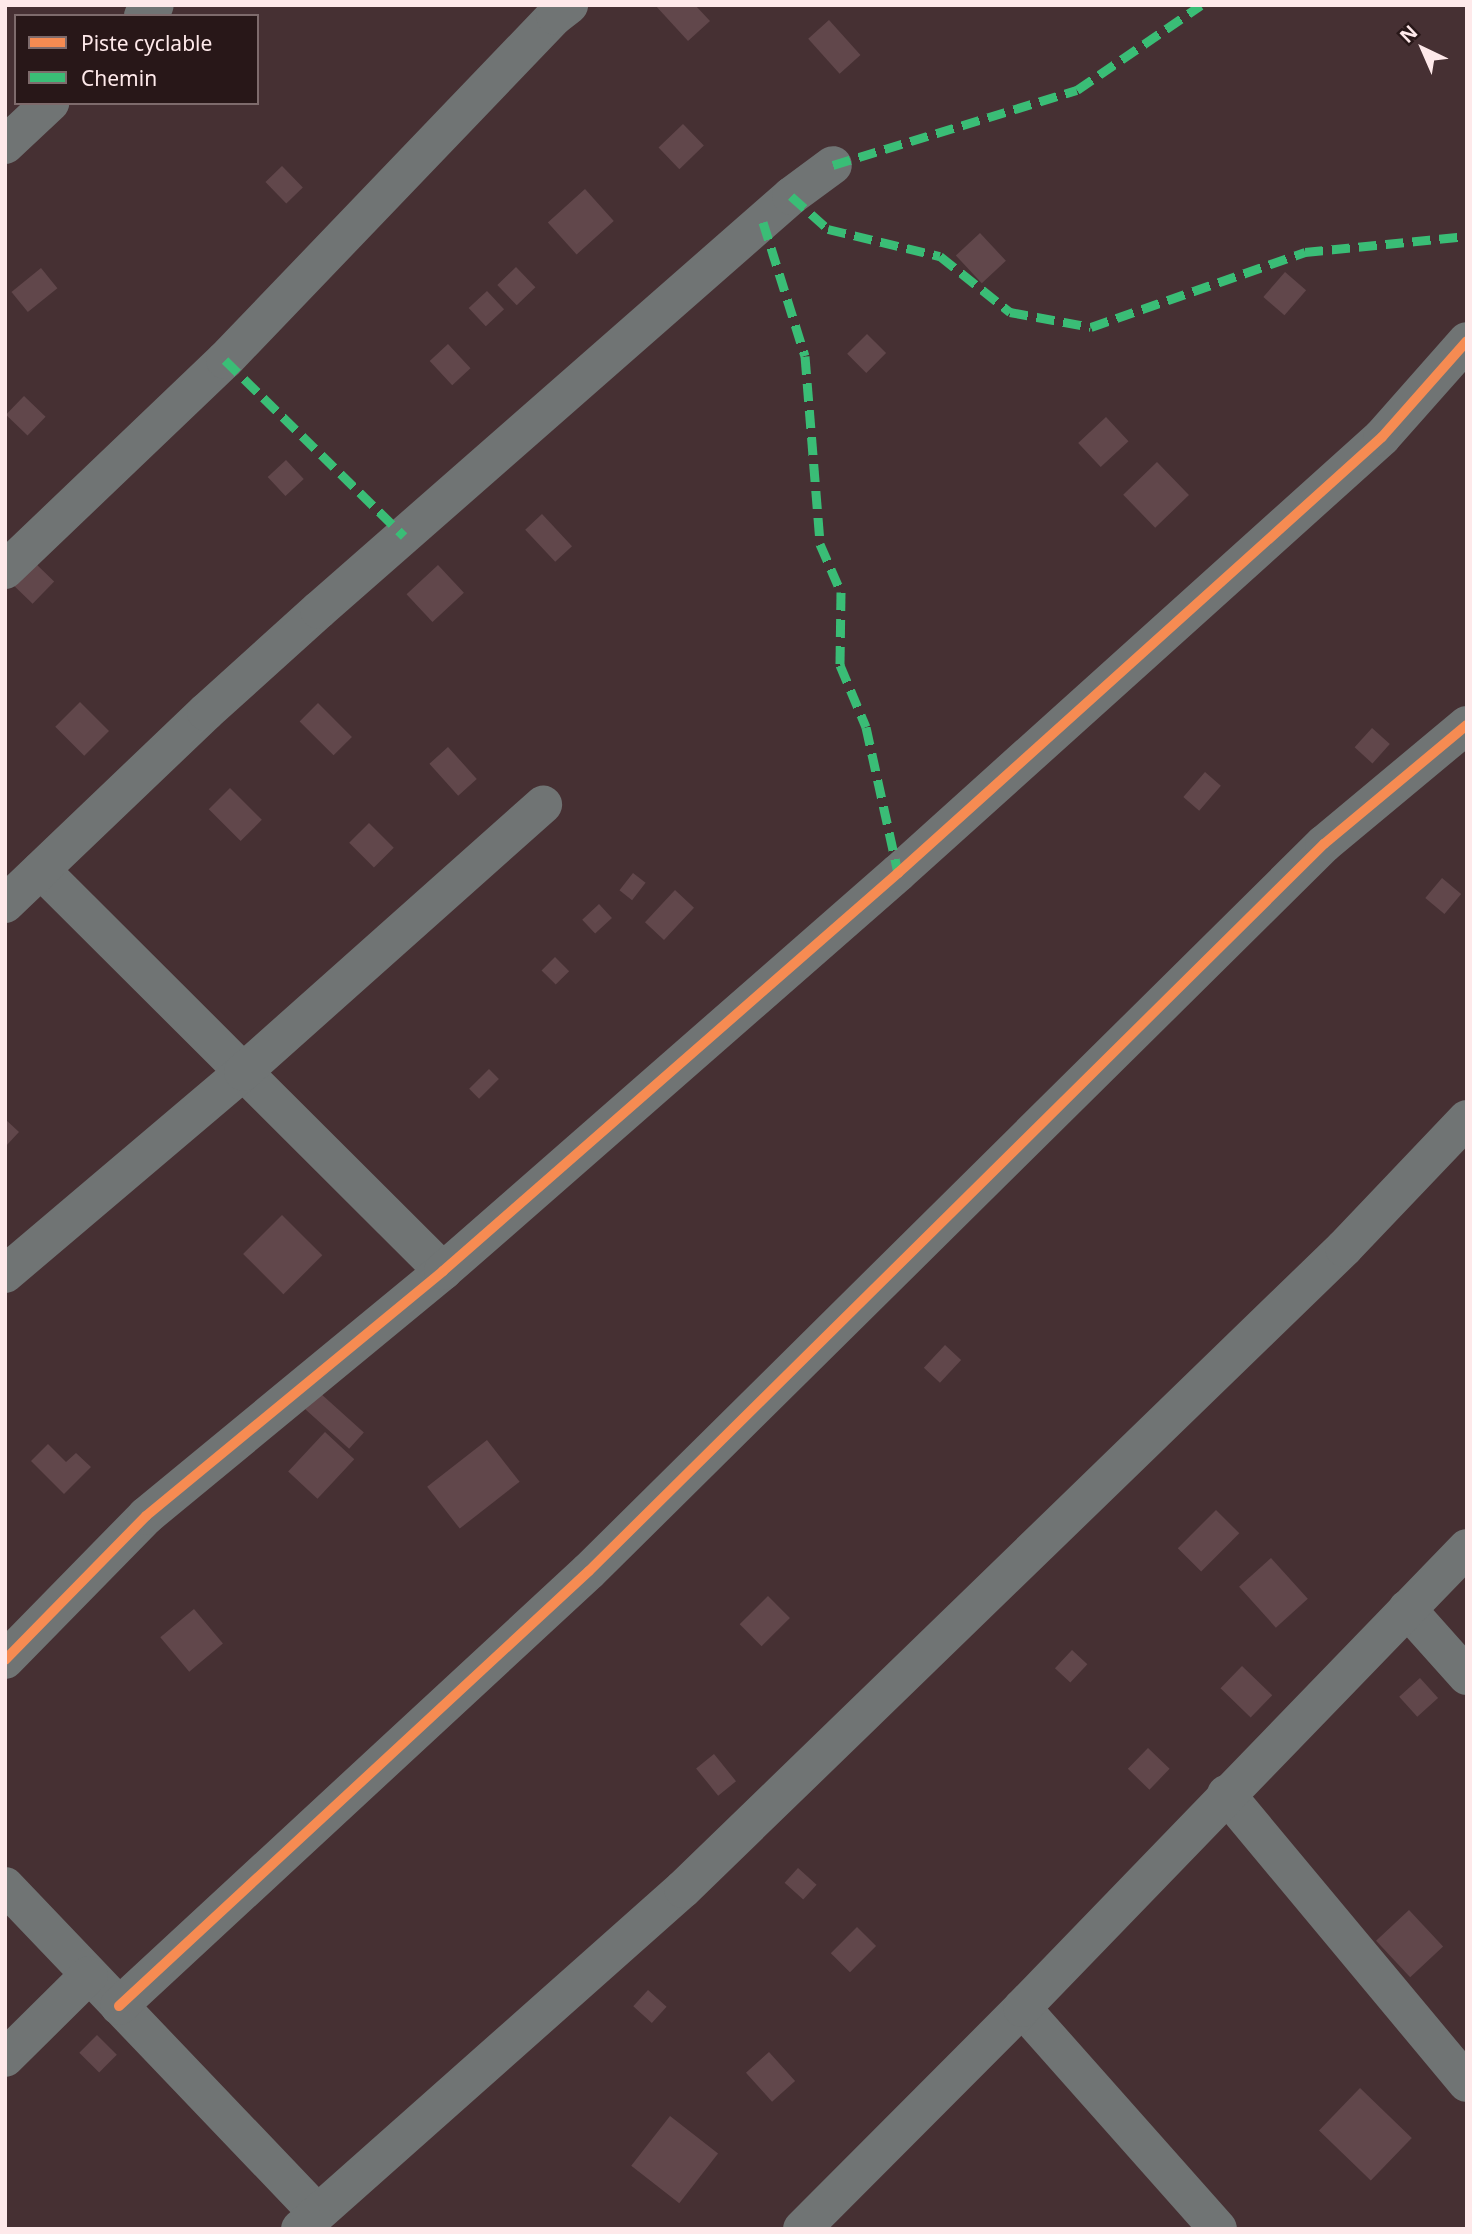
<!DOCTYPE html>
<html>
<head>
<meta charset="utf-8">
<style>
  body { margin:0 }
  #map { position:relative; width:1472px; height:2234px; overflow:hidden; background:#463033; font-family:"Noto Sans",sans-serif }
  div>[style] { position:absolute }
  .building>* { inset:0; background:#61474b; transform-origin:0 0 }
  .minor>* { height:38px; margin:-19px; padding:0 19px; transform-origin:19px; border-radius:19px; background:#707474 }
  .quiet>* { height:9px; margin-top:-4.5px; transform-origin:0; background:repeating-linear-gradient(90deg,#3abd76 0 18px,transparent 0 27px) }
  .cycleway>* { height:10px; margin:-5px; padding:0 5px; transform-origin:5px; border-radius:5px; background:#f68b52 }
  span { translate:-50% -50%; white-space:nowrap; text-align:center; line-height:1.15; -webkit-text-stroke:5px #281718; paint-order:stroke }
  .frame { position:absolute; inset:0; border:7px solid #fee9ea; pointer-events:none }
  .legend { position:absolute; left:14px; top:14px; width:245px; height:91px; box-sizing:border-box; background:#281718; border:2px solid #7e6b6c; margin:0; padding:9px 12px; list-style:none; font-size:21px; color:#fee9ea }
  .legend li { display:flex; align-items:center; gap:14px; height:35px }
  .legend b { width:35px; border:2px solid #7e6b6c }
  .north { position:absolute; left:1388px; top:14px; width:70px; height:70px; -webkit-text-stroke:5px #281718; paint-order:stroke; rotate:316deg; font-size:19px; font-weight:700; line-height:28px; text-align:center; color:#fee9ea }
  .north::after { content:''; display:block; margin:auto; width:24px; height:32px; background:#fee9ea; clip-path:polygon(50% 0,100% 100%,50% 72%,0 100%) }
</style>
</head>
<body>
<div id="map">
  <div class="building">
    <div style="clip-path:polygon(655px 5px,695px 5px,710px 21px,688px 41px)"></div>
    <div style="left:829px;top:20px;width:47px;height:28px;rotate:48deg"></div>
    <div style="left:683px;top:124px;width:30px;height:34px;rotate:46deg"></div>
    <div style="left:282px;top:166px;width:30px;height:23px;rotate:46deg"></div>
    <div style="left:585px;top:189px;width:43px;height:50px;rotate:48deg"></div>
    <div style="left:980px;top:233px;width:38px;height:33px;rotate:47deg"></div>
    <div style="left:516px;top:267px;width:28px;height:26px;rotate:46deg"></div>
    <div style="left:41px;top:268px;width:26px;height:38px;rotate:51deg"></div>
    <div style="left:1285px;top:272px;width:28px;height:33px;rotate:41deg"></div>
    <div style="left:487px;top:291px;width:25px;height:25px;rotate:47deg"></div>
    <div style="left:867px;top:334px;width:27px;height:28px;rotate:45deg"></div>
    <div style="left:448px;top:344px;width:33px;height:25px;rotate:47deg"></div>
    <div style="left:24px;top:396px;width:30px;height:26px;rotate:44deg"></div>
    <div style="left:1106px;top:417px;width:33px;height:38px;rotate:47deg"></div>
    <div style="left:286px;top:460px;width:26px;height:25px;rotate:47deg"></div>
    <div style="left:1157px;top:462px;width:46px;height:47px;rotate:46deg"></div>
    <div style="left:542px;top:514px;width:44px;height:23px;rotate:47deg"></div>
    <div style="left:34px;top:562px;width:28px;height:31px;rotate:44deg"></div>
    <div style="left:438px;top:565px;width:38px;height:43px;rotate:47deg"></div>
    <div style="left:80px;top:702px;width:41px;height:35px;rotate:45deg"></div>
    <div style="left:318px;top:703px;width:48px;height:26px;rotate:45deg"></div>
    <div style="left:1372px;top:728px;width:24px;height:26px;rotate:42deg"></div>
    <div style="left:448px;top:747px;width:43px;height:25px;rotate:48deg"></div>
    <div style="left:1205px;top:772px;width:21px;height:33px;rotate:41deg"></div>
    <div style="left:230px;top:788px;width:45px;height:30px;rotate:45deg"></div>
    <div style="left:369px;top:823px;width:35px;height:28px;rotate:45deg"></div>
    <div style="left:633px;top:873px;width:16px;height:22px;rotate:38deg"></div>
    <div style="left:1442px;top:878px;width:25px;height:26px;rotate:40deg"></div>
    <div style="left:675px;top:890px;width:26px;height:44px;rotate:43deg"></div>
    <div style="left:599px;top:904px;width:19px;height:23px;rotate:47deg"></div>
    <div style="left:555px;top:957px;width:20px;height:19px;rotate:45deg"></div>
    <div style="left:489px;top:1069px;width:14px;height:28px;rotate:45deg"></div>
    <div style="clip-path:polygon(5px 1119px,19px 1132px,5px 1147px)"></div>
    <div style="left:282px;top:1215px;width:57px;height:55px;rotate:45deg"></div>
    <div style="left:945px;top:1345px;width:22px;height:31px;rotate:43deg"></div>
    <div style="left:320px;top:1393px;width:59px;height:22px;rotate:42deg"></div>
    <div style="left:325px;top:1432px;width:40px;height:54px;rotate:43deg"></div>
    <div style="left:487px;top:1440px;width:53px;height:76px;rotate:52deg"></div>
    <div style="clip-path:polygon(48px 1444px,66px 1462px,76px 1453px,91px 1467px,64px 1494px,31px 1461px)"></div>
    <div style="left:1216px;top:1510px;width:33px;height:54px;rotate:45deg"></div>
    <div style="left:1271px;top:1558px;width:55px;height:43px;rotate:48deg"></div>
    <div style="left:768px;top:1596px;width:31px;height:40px;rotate:45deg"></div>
    <div style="left:194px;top:1609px;width:45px;height:44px;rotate:50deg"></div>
    <div style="left:1072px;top:1650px;width:21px;height:25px;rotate:43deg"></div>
    <div style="left:1242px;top:1666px;width:42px;height:31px;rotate:44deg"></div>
    <div style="left:1420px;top:1678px;width:27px;height:28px;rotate:48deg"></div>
    <div style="left:1148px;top:1748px;width:30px;height:29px;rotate:44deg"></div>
    <div style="left:714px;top:1754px;width:35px;height:23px;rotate:51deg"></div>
    <div style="left:798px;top:1868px;width:25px;height:20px;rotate:42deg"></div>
    <div style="left:1409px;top:1910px;width:50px;height:45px;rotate:47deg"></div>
    <div style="left:857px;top:1927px;width:27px;height:37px;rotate:45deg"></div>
    <div style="left:648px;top:1990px;width:25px;height:22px;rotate:42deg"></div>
    <div style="left:97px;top:2035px;width:28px;height:25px;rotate:45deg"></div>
    <div style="left:769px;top:2052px;width:39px;height:31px;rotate:48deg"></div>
    <div style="left:1360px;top:2088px;width:72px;height:59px;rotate:44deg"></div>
    <div style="left:670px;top:2116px;width:61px;height:63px;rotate:38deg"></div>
  </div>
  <div class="minor">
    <div style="left:143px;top:16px;width:16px;rotate:-43deg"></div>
    <div style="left:5px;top:145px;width:62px;rotate:-43deg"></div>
    <div style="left:5px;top:570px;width:304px;rotate:-43.7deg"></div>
    <div style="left:225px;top:360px;width:477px;rotate:-46.2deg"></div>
    <div style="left:555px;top:16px;width:18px;rotate:-38deg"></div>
    <div style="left:41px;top:870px;width:568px;rotate:44.93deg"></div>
    <div style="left:5px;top:904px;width:278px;rotate:-43.7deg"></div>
    <div style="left:206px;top:712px;width:152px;rotate:-42.1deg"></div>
    <div style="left:319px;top:610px;width:628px;rotate:-41.25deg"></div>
    <div style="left:791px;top:196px;width:52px;rotate:-36.4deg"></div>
    <div style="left:5px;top:1274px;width:312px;rotate:-40.3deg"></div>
    <div style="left:243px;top:1072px;width:402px;rotate:-41.7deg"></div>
    <div style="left:1407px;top:1609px;width:90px;rotate:48.2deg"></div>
    <div style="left:5px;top:1660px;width:202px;rotate:-45.6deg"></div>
    <div style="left:146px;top:1516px;width:385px;rotate:-39.5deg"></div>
    <div style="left:443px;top:1271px;width:605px;rotate:-41.18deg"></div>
    <div style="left:898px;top:873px;width:651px;rotate:-42.01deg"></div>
    <div style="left:1382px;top:437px;width:128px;rotate:-48.5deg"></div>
    <div style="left:1226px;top:1794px;width:376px;rotate:50.2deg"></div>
    <div style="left:5px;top:1886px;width:451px;rotate:46.3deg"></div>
    <div style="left:119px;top:2006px;width:640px;rotate:-42.79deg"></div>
    <div style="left:589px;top:1571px;width:1034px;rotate:-44.69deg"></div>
    <div style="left:1324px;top:844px;width:186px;rotate:-39.8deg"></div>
    <div style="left:1022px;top:2008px;width:295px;rotate:48.4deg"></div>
    <div style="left:5px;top:2058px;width:118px;rotate:-44.7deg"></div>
    <div style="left:300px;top:2229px;width:512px;rotate:-41.6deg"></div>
    <div style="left:683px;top:1889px;width:921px;rotate:-44.12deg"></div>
    <div style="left:1344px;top:1248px;width:178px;rotate:-46.4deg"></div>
    <div style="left:802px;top:2229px;width:312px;rotate:-45.1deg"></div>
    <div style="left:1022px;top:2008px;width:640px;rotate:-45.95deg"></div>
  </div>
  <div class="quiet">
    <div style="left:833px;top:165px;width:255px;rotate:-17.1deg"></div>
    <div style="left:1077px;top:90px;width:150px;rotate:-34.4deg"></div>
    <div style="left:791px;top:196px;width:50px;rotate:41.7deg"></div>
    <div style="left:828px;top:229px;width:115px;rotate:13.6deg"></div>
    <div style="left:940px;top:256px;width:90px;rotate:38.7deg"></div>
    <div style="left:1010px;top:312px;width:82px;rotate:10.5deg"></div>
    <div style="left:1091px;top:327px;width:227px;rotate:-19.3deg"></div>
    <div style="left:1305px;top:252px;width:163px;rotate:-5.6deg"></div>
    <div style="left:763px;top:222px;width:140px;rotate:72.6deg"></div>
    <div style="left:805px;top:356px;width:189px;rotate:85.4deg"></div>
    <div style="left:820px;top:544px;width:52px;rotate:66.4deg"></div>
    <div style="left:841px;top:592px;width:73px;rotate:90.8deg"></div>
    <div style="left:840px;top:665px;width:67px;rotate:67.2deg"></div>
    <div style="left:866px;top:727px;width:149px;rotate:77.6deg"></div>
    <div style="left:225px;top:360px;width:251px;rotate:44.5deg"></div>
  </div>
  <div class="cycleway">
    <div style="left:5px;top:1660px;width:202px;rotate:-45.6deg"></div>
    <div style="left:146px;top:1516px;width:385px;rotate:-39.5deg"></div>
    <div style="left:443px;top:1271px;width:605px;rotate:-41.18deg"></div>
    <div style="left:898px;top:873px;width:651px;rotate:-42.01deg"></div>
    <div style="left:1382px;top:437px;width:128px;rotate:-48.5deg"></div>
    <div style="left:119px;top:2006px;width:640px;rotate:-42.79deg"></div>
    <div style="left:589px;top:1571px;width:1034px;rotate:-44.69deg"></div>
    <div style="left:1324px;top:844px;width:186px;rotate:-39.8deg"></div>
  </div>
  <div class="frame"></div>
  <ul class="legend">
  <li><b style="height:9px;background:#f68b52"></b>Piste cyclable</li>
  <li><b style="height:9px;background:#3abd76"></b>Chemin</li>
  </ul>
  <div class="north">N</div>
</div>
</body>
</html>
